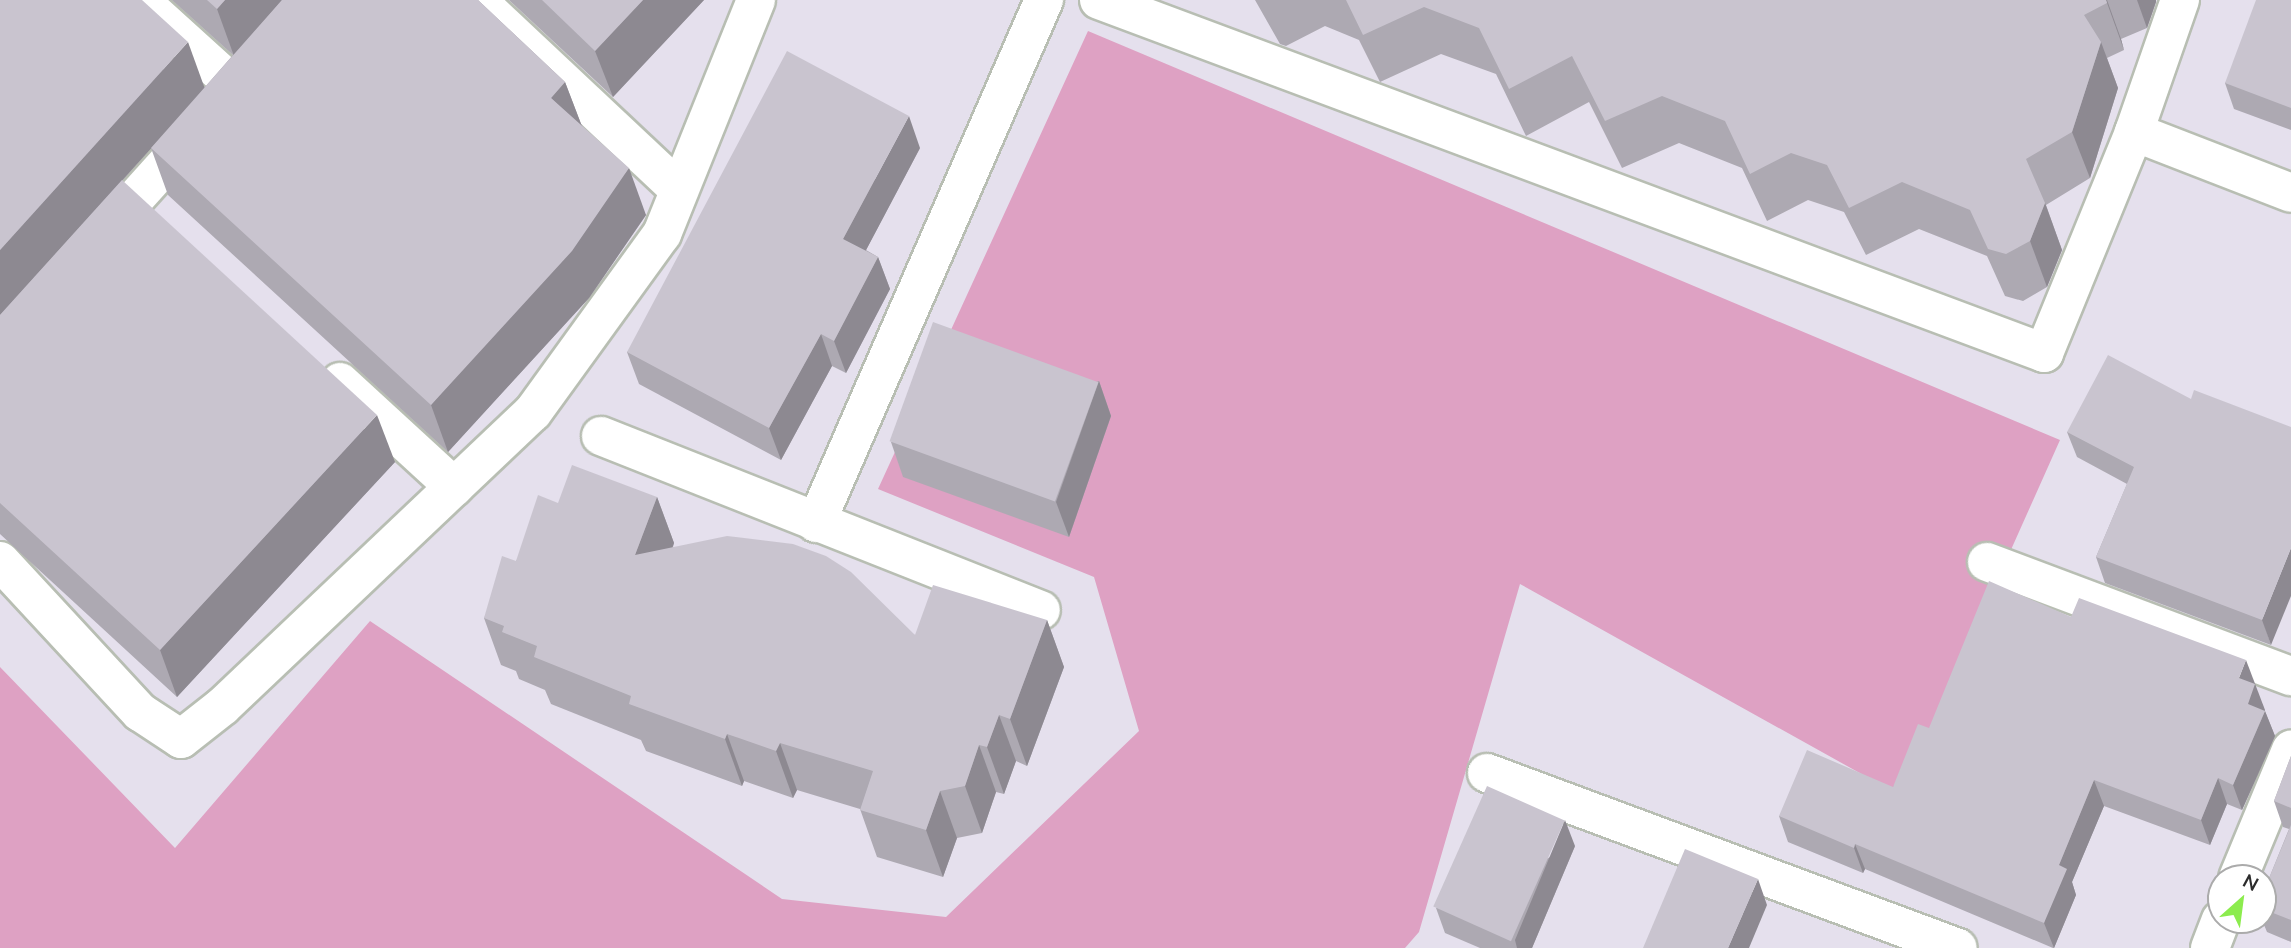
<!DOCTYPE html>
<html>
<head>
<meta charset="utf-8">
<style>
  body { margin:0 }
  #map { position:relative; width:2291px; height:948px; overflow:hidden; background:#e5e0ed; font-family:Mulish,sans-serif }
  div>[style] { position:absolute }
  .green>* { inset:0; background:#dea1c3 }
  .roads { filter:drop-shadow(2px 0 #b8beb3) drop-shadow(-2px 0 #b8beb3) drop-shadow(0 2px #b8beb3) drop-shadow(0 -2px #b8beb3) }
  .street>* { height:38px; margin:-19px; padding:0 19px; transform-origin:19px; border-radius:19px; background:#fff }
  .wall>* { inset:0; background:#ada9b2 }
  .shaded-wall>* { inset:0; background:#8d8991 }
  .building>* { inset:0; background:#c9c4cf; transform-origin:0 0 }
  span { translate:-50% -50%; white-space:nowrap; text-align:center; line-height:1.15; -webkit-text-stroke:6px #fff; paint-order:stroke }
  .north { position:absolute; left:2207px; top:864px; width:70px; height:70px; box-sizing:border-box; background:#fff; border:2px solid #ababab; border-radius:50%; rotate:28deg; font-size:19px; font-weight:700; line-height:28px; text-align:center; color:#2c2c2c }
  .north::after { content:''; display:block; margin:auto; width:24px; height:32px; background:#8cec4e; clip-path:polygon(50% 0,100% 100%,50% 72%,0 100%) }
</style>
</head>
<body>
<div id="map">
  <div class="green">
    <div style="clip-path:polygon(1088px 31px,2060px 440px,1901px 796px,1520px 584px,1419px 932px,1405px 948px,0 948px,0 667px,175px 848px,370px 621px,782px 899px,946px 917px,1139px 731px,1094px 577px,878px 489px)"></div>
  </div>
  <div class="roads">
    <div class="street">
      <div style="left:140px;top:0;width:130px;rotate:42.2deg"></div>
      <div style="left:236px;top:87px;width:115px;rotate:-49.2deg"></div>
      <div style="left:477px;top:0;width:277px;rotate:43.2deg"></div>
      <div style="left:1099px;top:0;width:1009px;rotate:20.48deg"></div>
      <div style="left:2044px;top:353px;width:239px;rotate:-67.8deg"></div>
      <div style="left:2134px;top:132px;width:140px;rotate:-70.8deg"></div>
      <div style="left:2134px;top:132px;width:168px;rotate:21.2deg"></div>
      <div style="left:104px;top:233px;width:136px;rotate:-48deg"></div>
      <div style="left:340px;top:382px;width:155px;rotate:42.6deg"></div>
      <div style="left:601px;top:436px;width:473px;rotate:21.6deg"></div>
      <div style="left:816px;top:523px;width:571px;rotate:-66.45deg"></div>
      <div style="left:0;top:561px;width:206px;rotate:47.2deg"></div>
      <div style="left:140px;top:712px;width:49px;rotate:33.4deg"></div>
      <div style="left:181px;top:739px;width:53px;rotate:-38.2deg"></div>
      <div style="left:223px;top:706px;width:427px;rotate:-43.5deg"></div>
      <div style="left:533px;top:412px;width:220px;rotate:-54.1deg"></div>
      <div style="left:662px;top:234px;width:252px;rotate:-68.1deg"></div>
      <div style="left:1987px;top:562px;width:325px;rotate:20.6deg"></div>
      <div style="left:1487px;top:773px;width:502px;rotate:20.38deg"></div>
      <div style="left:2238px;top:878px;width:139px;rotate:-67.5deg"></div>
      <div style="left:2210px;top:948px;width:30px;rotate:-69deg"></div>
    </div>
  </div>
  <div class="wall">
    <div style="clip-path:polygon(0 0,205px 87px,233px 55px,172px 0,478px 0,565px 82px,581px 124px,646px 215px,589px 298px,448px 452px,168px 195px,151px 148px,122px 181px,395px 462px,177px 697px,0 534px)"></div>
    <div style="clip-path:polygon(509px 0,704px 0,613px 97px)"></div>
    <div style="clip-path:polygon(1255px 0,2156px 0,2156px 2px,2147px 28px,2121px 39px,2124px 50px,2107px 58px,2118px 88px,2090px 178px,2046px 205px,2062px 250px,2047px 287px,2023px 301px,2005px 296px,1987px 256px,1919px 229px,1866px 255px,1844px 212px,1808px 200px,1767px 221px,1742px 168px,1679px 143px,1622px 168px,1589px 102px,1526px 136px,1496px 74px,1441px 54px,1380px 82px,1359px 40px,1325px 26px,1286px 46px,1280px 44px)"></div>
    <div style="clip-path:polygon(2291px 0,2291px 130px,2234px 109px,2225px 83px)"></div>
    <div style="clip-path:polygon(920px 148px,866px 250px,878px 257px,890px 289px,846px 373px,832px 366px,781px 460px,639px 384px,627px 352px)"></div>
    <div style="clip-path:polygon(1099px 381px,1111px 416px,1069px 537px,903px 477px,891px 442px)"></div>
    <div style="clip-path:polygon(2191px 399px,2271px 645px,2105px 583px,2096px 557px,2127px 484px,2077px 457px,2067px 432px)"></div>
    <div style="clip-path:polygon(657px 497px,674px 543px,673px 547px,915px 635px,1047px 620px,1064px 667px,1027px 766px,1016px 761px,1004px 794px,996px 792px,982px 833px,957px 838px,943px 877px,877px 857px,860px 809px,797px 790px,793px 798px,744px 781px,742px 786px,646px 751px,641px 740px,551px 704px,545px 690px,519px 679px,516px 671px,501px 665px,484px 618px,516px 561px,558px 503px)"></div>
    <div style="clip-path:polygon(2071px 617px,2254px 684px,2275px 736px,2242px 810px,2227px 804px,2210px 845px,2104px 806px,2072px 882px,2076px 895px,2054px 948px,2053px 948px,1865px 869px,1863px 873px,1788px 842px,1779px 816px,1893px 787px,1929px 728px)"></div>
    <div style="clip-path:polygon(2291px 756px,2291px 942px,2267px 932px,2262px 920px,2263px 893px,2289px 829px,2283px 827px,2274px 801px)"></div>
    <div style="clip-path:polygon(1575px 846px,1532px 948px,1480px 948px,1445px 933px,1436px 908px)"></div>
  </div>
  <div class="shaded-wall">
    <div style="clip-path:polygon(225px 0,282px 0,234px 56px,217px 9px)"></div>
    <div style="clip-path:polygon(643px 0,704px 0,613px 97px,595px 51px)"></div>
    <div style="clip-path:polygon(2106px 0,2107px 0,2121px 39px,2124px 50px)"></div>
    <div style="clip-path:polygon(2137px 0,2156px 0,2156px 2px,2147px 28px)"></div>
    <div style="clip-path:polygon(188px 42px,205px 89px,0 315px,0 250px)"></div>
    <div style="clip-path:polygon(2101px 42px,2118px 88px,2090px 178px,2072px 132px)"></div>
    <div style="clip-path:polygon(565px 82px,583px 129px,551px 98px)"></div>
    <div style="clip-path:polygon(909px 116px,920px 148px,855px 271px,843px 239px)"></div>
    <div style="clip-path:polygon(629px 168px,646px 215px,589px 298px,448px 452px,431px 405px)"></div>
    <div style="clip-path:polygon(2045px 203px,2062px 250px,2047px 287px,2030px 241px)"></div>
    <div style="clip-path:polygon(878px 257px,890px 289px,846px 373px,834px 341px)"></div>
    <div style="clip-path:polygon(821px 334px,832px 366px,781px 460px,769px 428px)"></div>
    <div style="clip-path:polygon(1099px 381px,1111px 416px,1069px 537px,1056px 502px)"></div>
    <div style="clip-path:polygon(377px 415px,395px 462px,177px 697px,160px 650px)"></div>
    <div style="clip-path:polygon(657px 497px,674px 543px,652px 602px,635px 555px)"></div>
    <div style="clip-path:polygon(2291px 548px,2291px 596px,2271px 645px,2262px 620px)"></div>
    <div style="clip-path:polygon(1047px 620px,1064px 667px,1027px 766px,1010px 719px)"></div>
    <div style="clip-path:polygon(2246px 660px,2265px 710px,2257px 729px,2239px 678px)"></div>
    <div style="clip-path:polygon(2265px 711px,2275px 736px,2242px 810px,2233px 785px)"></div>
    <div style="clip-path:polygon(999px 715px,1016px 761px,1004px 794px,987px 747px)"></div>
    <div style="clip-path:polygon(727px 734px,744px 781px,742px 786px,725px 739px)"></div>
    <div style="clip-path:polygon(780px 743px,797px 790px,793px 798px,776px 751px)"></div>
    <div style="clip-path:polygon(979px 745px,996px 792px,982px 833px,965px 786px)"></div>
    <div style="clip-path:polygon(2218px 778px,2227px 804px,2210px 845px,2201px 820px)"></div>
    <div style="clip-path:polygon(2094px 780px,2104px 806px,2072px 882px,2076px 895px,2054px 948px,2044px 923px,2059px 865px)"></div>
    <div style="clip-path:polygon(940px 791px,957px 838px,943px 877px,926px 830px)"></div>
    <div style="clip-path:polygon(1565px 820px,1575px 846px,1532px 948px,1517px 948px,1515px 940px)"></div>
    <div style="clip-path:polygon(1855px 844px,1865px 869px,1863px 873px,1854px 848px)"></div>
    <div style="clip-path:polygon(1758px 879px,1767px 905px,1749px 948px,1728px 948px)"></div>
  </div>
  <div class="building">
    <div style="clip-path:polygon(0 0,142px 0,188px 42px,0 250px)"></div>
    <div style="clip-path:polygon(207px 0,225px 0,217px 9px)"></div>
    <div style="clip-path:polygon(282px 0,478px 0,565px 82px,551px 98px,629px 168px,572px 251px,431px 405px,151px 148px)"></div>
    <div style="clip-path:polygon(542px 0,643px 0,595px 51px)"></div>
    <div style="clip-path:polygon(1346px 0,2106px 0,2107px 3px,2084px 15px,2101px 42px,2072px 132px,2026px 159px,2045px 203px,2030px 241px,2006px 254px,1988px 249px,1970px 210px,1902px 182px,1849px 208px,1827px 165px,1791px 153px,1750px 174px,1725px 121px,1662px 96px,1605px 121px,1572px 56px,1509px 89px,1479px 28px,1424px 7px,1363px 35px)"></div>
    <div style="clip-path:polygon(2256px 0,2291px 0,2291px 108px,2225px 83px)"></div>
    <div style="clip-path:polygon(787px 51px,909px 116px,843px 239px,878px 257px,834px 341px,821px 334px,769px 428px,627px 352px)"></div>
    <div style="clip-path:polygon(122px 180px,377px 415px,160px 650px,0 503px,0 315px)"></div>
    <div style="left:933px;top:322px;width:176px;height:127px;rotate:20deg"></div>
    <div style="clip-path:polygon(2108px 355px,2191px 399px,2194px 390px,2291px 427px,2291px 548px,2262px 620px,2096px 557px,2134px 467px,2067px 432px)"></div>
    <div style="clip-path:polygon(572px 465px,657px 497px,635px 555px,727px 536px,793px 544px,826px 556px,851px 572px,915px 635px,933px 585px,1047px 620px,1010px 719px,999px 715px,987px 747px,979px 745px,965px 786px,940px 791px,926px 830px,860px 810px,873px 771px,780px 743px,776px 751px,727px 734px,725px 739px,629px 704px,631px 696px,534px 657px,537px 646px,502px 632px,504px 626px,484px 618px,502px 556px,516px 561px,538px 495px,558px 503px)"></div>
    <div style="clip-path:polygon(1989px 581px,2071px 617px,2079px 598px,2246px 660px,2239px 678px,2255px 684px,2248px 704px,2265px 711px,2233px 785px,2218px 778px,2201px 820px,2094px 780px,2059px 865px,2067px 869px,2044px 923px,1855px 844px,1854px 848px,1779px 816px,1807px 750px,1893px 787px,1918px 724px,1929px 728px)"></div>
    <div style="clip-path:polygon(2291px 756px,2291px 808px,2274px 801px)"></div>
    <div style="left:1487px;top:786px;width:85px;height:132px;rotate:24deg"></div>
    <div style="clip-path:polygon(2291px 825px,2291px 920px,2263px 909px,2263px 893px)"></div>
    <div style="clip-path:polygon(1685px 849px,1758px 879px,1728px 948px,1643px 948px)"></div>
  </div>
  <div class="north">N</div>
</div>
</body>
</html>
